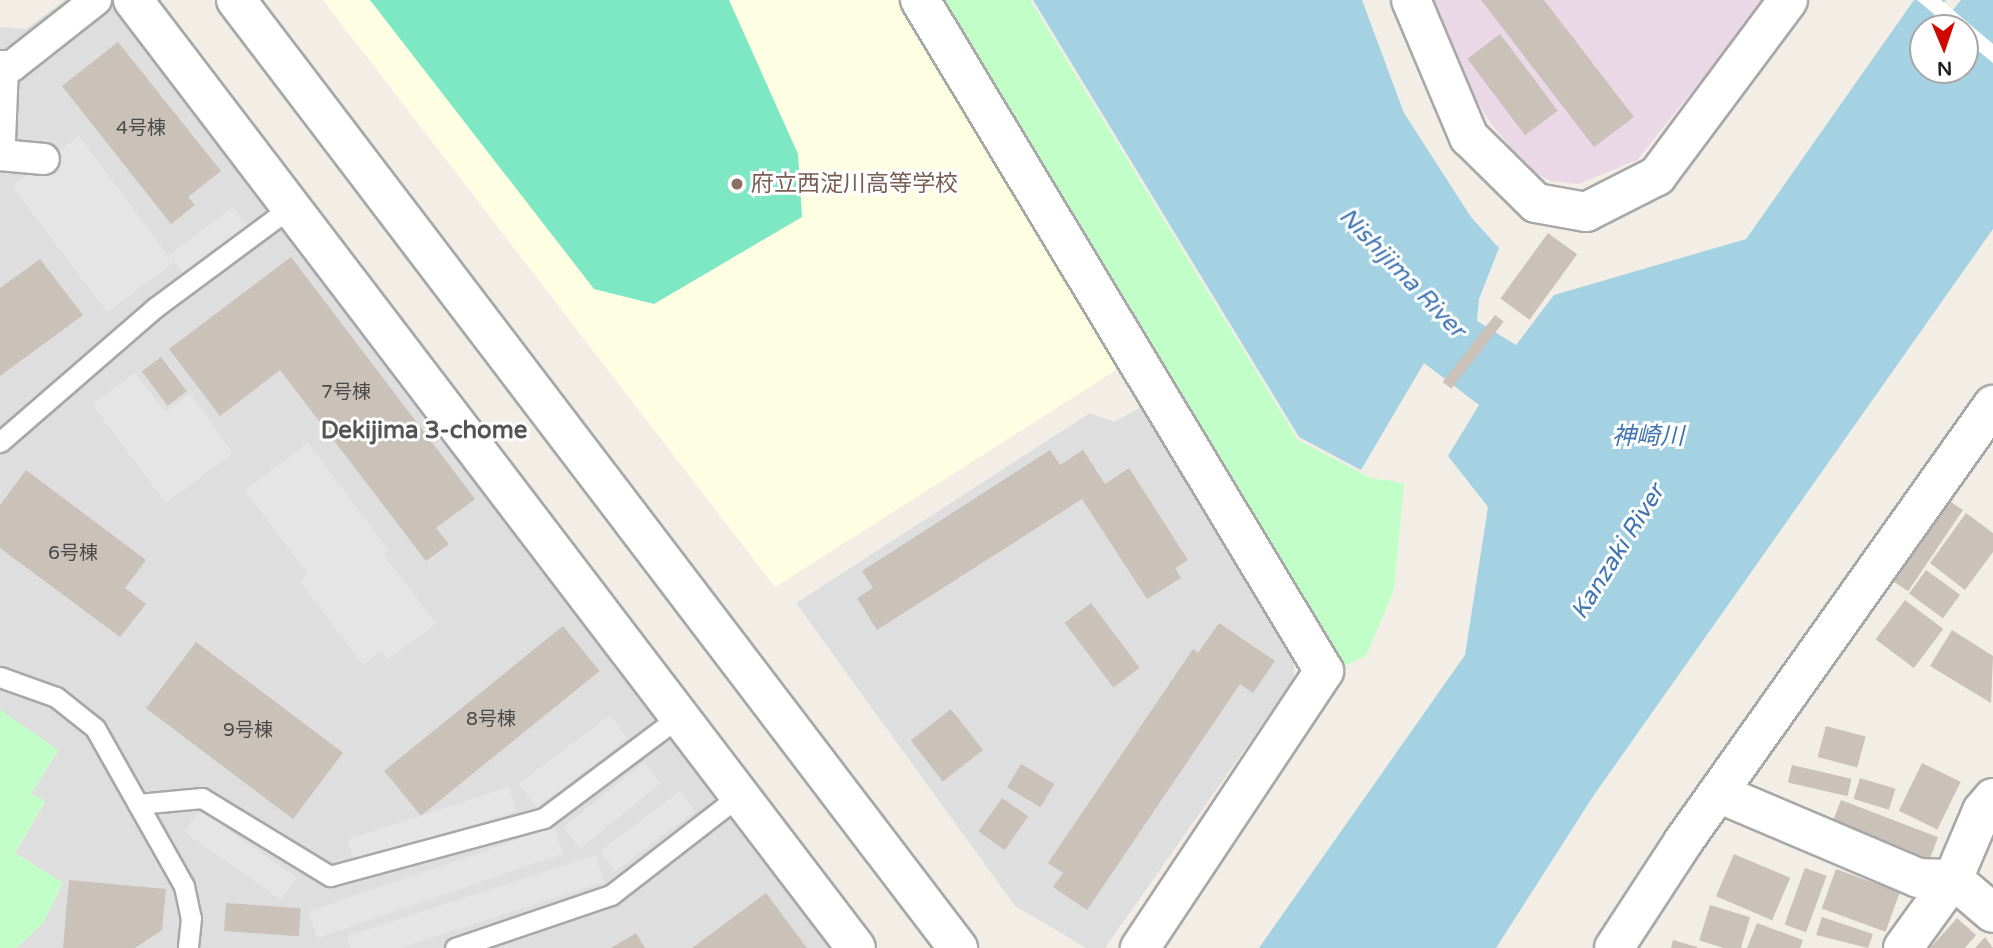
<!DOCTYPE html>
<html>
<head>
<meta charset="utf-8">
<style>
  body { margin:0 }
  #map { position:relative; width:1993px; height:948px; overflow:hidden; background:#f2eee6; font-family:"Varela Round","Noto Sans JP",sans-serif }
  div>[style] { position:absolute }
  .residential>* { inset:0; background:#dfdede }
  .industrial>* { inset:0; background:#ebd8e7 }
  .education>* { inset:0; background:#feffe2 }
  .park>* { inset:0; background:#c1fec8 }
  .pitch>* { inset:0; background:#7ee7c3 }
  .parking>* { inset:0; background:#e5e5e5; transform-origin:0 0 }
  .water>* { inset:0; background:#a4d2e3 }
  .pier>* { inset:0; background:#fff }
  .building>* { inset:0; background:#cac1b9; transform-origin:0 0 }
  .roads { filter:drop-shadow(2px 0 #a8a8a8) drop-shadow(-2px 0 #a8a8a8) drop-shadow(0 2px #a8a8a8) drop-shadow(0 -2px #a8a8a8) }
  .service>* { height:19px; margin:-9.5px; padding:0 9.5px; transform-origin:9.5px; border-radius:9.5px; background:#fff }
  .pedestrian>* { height:30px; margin:-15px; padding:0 15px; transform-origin:15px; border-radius:15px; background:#fff }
  .minor>* { height:38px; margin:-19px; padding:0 19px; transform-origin:19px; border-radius:19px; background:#fff }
  .tertiary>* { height:38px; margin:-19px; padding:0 19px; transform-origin:19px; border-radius:19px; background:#fff }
  .dots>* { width:19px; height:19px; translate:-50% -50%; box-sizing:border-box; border:4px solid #fff; border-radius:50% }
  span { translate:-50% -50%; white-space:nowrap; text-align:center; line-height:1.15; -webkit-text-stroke:6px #fff; paint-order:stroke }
  .number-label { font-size:19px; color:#4b4947 }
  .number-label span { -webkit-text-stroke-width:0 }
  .education-label { font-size:23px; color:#785e54 }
  .left { translate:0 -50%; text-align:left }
  .water-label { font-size:24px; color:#4075b2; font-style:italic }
  .neighbourhood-label { font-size:24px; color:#545454; font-weight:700 }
  .north { position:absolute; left:1909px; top:14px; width:70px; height:70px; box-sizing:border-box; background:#fff; border:2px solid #a6a6a6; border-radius:50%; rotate:178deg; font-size:19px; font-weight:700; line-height:28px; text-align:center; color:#212121 }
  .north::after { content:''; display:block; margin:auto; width:24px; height:32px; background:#d10800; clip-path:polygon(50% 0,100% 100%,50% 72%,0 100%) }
</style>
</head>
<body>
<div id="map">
  <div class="residential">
    <div style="clip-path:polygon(65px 0,110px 0,840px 948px,16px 948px,43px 923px,63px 883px,15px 853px,45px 802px,31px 794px,58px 751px,0 710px,0 27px,26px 29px)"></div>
    <div style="clip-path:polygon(1143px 406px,1294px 649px,1294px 679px,1105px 948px,1086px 948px,1015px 906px,796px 603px,1090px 413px,1114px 422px)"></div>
  </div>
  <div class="industrial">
    <div style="clip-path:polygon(1434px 0,1773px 0,1709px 91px,1699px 83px,1637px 160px,1579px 184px,1551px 181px,1529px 170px,1492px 125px,1460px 76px)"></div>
  </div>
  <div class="education">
    <div style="clip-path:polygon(323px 0,897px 0,1121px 367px,775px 587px)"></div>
  </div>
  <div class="park">
    <div style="clip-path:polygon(939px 0,1030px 0,1298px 440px,1371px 478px,1404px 483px,1394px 590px,1366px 656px,1341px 667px)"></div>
    <div style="clip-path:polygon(0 710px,58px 750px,31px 794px,45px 801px,15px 853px,63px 883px,43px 923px,16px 948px,0 948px)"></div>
  </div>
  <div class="pitch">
    <div style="clip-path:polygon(370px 0,729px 0,798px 154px,802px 217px,654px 304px,594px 289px)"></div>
  </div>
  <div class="parking">
    <div style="clip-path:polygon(79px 136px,168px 256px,233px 207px,248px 227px,184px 275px,170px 257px,173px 263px,107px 312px,12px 186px)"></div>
    <div style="clip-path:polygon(135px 373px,165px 412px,190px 394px,233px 453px,166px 503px,92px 404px)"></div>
    <div style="clip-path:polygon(308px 443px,389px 551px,384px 555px,436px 624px,388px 659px,382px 651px,363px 665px,300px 581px,308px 574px,245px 490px)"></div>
    <div style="left:610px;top:715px;width:30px;height:114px;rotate:53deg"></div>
    <div style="left:644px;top:762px;width:27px;height:104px;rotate:51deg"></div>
    <div style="left:509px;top:787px;width:25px;height:170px;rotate:72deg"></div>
    <div style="left:680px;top:791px;width:25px;height:100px;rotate:53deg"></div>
    <div style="left:200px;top:810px;width:118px;height:27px;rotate:35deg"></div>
    <div style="left:554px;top:827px;width:28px;height:260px;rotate:71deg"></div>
    <div style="clip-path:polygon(596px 855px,604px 882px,400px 948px,351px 948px,347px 936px)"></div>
  </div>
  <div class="water">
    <div style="clip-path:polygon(1033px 0,1362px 0,1404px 113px,1471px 217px,1499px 248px,1479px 299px,1477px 321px,1516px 345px,1554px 295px,1746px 239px,1914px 0,1946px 0,1922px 31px,1923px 70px,1965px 70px,1965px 28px,1938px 28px,1961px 0,1993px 0,1993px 229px,1594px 795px,1496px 948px,1259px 948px,1465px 655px,1488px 507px,1448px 456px,1479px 405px,1424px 363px,1361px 470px,1299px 437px)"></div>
  </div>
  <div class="pier">
    <div style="clip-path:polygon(1917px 0,1941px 0,1993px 44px,1993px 63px,1965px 40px,1965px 28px,1951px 28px)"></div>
  </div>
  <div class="building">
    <div style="clip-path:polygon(1481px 0,1544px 0,1634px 117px,1594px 147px)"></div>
    <div style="left:1500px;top:34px;width:96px;height:41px;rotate:53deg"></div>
    <div style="clip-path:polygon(118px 42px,221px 171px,188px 197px,195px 205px,171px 224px,62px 86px)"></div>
    <div style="left:1548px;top:233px;width:36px;height:81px;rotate:36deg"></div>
    <div style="clip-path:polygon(291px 257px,475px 499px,436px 528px,449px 544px,426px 561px,280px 370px,220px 416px,169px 349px)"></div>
    <div style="clip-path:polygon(40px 259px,83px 315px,0 376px,0 288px)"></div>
    <div style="left:1495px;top:315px;width:11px;height:85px;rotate:38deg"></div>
    <div style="left:161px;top:357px;width:43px;height:24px;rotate:53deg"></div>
    <div style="clip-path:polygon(1050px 450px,1060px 465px,1083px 450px,1105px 484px,1129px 468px,1188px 560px,1175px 568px,1181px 578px,1147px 599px,1082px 499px,877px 630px,857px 598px,873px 588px,862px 571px)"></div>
    <div style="clip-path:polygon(26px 470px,146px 560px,125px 588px,146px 604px,120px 637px,0 548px,0 505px)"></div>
    <div style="left:1948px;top:500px;width:18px;height:98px;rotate:34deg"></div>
    <div style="clip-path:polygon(1966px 513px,1993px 533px,1993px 552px,1965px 590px,1930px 563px)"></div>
    <div style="left:1926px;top:570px;width:42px;height:29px;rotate:36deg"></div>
    <div style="left:1905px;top:600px;width:48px;height:49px;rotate:37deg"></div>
    <div style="left:1091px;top:603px;width:81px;height:33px;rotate:53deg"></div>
    <div style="clip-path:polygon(1219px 623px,1275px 661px,1253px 693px,1240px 684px,1087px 910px,1053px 887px,1063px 873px,1048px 863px,1193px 649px,1198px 653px)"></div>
    <div style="left:563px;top:626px;width:58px;height:230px;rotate:51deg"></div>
    <div style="clip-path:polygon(1952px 630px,1993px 656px,1991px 703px,1930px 666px)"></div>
    <div style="left:196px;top:642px;width:184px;height:83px;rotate:37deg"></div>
    <div style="left:951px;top:709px;width:52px;height:51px;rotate:52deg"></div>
    <div style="left:1826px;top:726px;width:41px;height:32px;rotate:15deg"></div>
    <div style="left:1922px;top:763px;width:43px;height:53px;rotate:26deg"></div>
    <div style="left:1021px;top:764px;width:39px;height:27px;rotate:31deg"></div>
    <div style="left:1792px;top:765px;width:61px;height:18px;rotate:13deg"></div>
    <div style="left:1860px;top:778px;width:37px;height:22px;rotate:17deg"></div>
    <div style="left:1002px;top:798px;width:32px;height:41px;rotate:35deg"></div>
    <div style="left:1841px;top:800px;width:104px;height:24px;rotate:21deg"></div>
    <div style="left:1734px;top:854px;width:61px;height:46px;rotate:23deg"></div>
    <div style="left:1805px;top:868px;width:23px;height:60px;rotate:20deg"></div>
    <div style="left:1836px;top:869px;width:68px;height:42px;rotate:20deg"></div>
    <div style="clip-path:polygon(69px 880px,166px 889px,162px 930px,135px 948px,63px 948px)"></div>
    <div style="clip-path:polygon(766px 893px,807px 948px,692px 948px)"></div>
    <div style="left:226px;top:903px;width:75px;height:28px;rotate:4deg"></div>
    <div style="left:1710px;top:905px;width:42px;height:37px;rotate:17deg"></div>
    <div style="clip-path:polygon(1822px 917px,1873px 934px,1868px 948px,1816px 935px)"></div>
    <div style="clip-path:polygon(1957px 918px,1976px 935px,1965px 948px,1930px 948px)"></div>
    <div style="clip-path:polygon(1757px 923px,1803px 940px,1800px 948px,1747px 948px)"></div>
    <div style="clip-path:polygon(636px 933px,645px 948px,611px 948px)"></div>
    <div style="clip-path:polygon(1985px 937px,1993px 948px,1975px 948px)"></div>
    <div style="clip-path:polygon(1673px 940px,1697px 947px,1697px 948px,1671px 948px)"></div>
  </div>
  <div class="roads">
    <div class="service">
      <div style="left:0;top:442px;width:206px;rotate:-40.9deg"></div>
      <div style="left:156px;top:307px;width:164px;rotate:-36.6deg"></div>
      <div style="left:0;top:677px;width:59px;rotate:19.7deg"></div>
      <div style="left:56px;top:697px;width:50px;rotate:38.5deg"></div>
      <div style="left:95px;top:728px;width:181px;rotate:60.6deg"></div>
      <div style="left:184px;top:886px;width:33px;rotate:78deg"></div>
      <div style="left:191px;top:918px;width:30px;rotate:96deg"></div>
      <div style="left:138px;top:804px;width:64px;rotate:-5.4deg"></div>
      <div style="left:202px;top:798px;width:150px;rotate:31.4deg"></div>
      <div style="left:330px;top:876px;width:222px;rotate:-15.2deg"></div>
      <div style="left:544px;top:818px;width:171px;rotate:-36.9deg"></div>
      <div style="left:455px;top:948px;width:165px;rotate:-18.8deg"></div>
      <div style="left:611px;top:895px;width:163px;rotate:-37.8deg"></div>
    </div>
    <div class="pedestrian">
      <div style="left:0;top:66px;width:12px"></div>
      <div style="left:12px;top:66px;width:107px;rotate:-38.2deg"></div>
      <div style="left:0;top:141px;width:74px;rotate:-87.7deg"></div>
      <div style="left:0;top:155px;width:44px;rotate:5.2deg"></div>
    </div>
    <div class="minor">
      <div style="left:133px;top:0;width:1192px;rotate:52.67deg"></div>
      <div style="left:1718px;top:793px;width:217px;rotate:23deg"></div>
      <div style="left:1918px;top:878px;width:35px;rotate:2deg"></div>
      <div style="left:1953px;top:879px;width:52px;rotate:40.4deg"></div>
      <div style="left:1903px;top:948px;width:85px;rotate:-54.1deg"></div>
      <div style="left:1953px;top:879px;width:74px;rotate:-66.9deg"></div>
      <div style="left:1982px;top:811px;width:17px;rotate:-50deg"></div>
    </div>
    <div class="tertiary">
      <div style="left:236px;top:0;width:1192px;rotate:52.71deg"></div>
      <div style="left:920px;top:0;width:783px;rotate:58.95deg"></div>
      <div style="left:1324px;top:671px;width:333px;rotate:123.6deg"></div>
      <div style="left:1411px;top:0;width:149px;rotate:67.1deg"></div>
      <div style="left:1469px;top:137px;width:94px;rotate:44.6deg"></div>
      <div style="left:1536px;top:203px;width:51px;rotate:10.2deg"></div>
      <div style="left:1586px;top:212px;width:80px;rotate:-26.9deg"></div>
      <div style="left:1657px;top:176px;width:219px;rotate:-53.3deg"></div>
      <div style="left:1614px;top:948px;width:126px;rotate:-56.9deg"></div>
      <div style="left:1683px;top:842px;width:536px;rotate:-54.65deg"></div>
    </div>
  </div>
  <div class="dots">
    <div style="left:737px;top:184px;background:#8d6e63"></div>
  </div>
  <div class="number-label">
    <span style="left:141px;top:129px">4号棟</span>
    <span style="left:346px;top:393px">7号棟</span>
    <span style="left:73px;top:554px">6号棟</span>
    <span style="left:491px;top:720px">8号棟</span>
    <span style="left:248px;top:731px">9号棟</span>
  </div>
  <div class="education-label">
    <span class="left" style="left:751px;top:184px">府立西淀川高等学校</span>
  </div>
  <div class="water-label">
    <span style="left:1402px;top:273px;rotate:46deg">Nishijima River</span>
    <span style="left:1648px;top:437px">神崎川</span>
    <span style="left:1618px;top:552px;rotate:-58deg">Kanzaki River</span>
  </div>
  <div class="neighbourhood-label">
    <span style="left:424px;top:431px">Dekijima 3-chome</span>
  </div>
  <div class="north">N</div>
</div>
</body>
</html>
